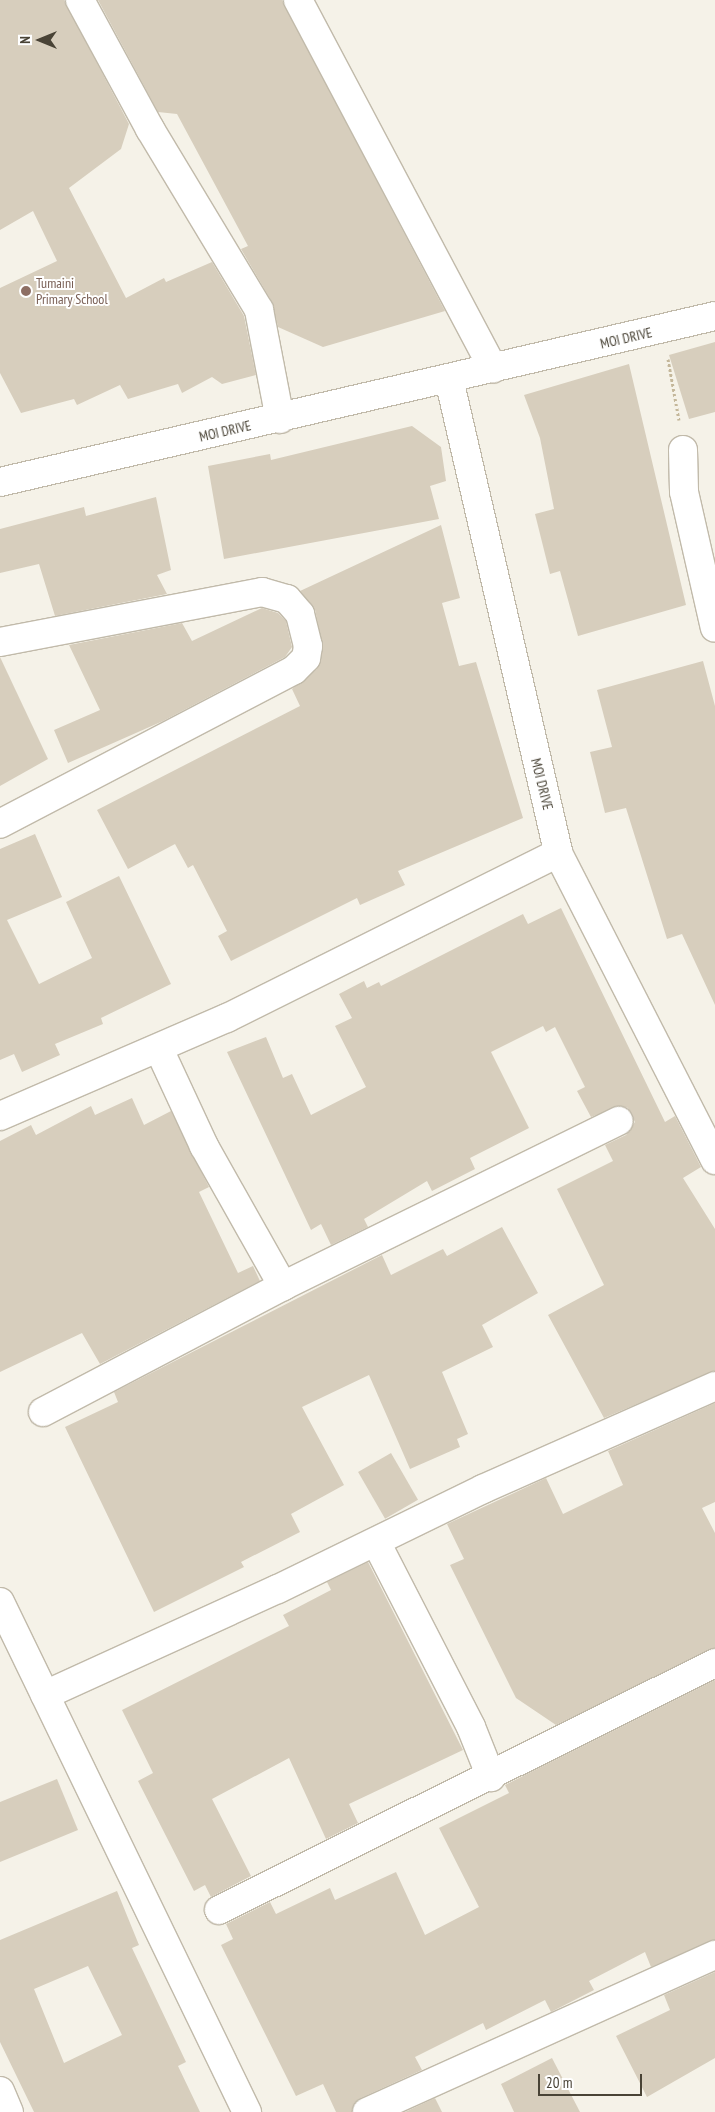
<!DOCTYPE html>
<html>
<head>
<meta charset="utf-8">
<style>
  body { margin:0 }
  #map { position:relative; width:715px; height:2112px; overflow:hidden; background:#f5f2e8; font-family:"PT Sans Narrow",sans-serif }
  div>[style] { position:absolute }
  .building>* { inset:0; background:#d7cebd; transform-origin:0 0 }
  .path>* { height:3px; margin-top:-1.5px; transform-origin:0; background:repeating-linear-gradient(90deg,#c4b79a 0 2.5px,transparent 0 5px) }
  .roads { filter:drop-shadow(1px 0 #c1baaa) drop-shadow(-1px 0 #c1baaa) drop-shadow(0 1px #c1baaa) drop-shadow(0 -1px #c1baaa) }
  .minor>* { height:28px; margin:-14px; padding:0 14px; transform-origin:14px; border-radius:14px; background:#fff }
  .tertiary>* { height:28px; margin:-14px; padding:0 14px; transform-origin:14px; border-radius:14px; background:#fff }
  .dots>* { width:14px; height:14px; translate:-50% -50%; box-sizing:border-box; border:2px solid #fff; border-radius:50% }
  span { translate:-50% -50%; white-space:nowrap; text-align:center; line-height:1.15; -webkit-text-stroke:4px #fff; paint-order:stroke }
  .education-label { font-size:14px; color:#785e54 }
  .left { translate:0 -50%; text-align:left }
  .street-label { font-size:14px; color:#494336 }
  .north { position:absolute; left:15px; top:15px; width:50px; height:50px; -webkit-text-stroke:4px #fff; paint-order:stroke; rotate:270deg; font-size:14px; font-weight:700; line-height:20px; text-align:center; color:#494336 }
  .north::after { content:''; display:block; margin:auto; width:18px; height:22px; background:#494336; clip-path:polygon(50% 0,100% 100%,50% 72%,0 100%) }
  .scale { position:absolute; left:538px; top:2074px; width:104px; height:22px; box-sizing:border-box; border:2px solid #494336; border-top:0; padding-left:6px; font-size:15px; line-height:18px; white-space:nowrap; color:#494336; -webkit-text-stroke:4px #fff; paint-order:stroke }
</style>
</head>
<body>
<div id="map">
  <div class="building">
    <div style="clip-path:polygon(0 0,64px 0,129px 124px,121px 149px,69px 188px,126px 298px,164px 278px,166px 282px,212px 262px,244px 316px,256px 375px,222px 384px,212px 377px,182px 393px,178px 384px,128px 399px,120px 385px,77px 405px,74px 399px,21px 413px,0 373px,0 288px,57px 261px,33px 211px,0 230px)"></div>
    <div style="clip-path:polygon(98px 0,282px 0,445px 311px,323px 347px,278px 327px,272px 302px,241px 249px,248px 246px,177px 114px,158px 112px)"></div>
    <div style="clip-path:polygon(715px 342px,715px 412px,689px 419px,669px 355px)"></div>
    <div style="clip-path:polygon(629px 364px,686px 605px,578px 636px,560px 571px,550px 574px,535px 514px,554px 509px,540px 438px,524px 395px)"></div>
    <div style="clip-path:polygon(412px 426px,441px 447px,446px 481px,430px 486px,439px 519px,224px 559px,208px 466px,270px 454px,271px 460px)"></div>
    <div style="clip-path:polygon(156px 497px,171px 570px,157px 575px,167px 594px,55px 616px,39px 564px,0 573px,0 529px,84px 507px,86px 516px)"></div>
    <div style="clip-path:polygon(441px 525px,460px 598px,442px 603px,459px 666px,476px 662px,523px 818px,398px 871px,405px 885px,360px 905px,357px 898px,231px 961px,218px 936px,227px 931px,193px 865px,188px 868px,175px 844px,128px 869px,97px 810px,300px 706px,292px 689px,317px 669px,323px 648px,315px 610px,300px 591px)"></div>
    <div style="clip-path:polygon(262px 608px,278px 613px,286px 621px,292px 647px,285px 657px,163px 721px,68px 763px,54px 730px,100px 710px,69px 645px,182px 623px,192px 641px)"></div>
    <div style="clip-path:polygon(0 657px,48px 759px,0 786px)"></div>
    <div style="clip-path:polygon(703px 661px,715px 706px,715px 1005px,682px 934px,667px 939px,626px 808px,605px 813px,590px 752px,612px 747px,597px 690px)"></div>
    <div style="clip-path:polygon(35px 834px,62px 897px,7px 920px,39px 984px,92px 958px,66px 902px,119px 876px,171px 984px,101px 1018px,103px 1024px,55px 1044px,60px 1055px,22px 1072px,14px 1054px,0 1060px,0 849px)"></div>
    <div style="clip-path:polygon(561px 908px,665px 1122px,675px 1116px,701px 1167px,683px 1178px,715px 1229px,715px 1371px,604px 1418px,548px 1315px,604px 1285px,557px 1189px,613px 1161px,605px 1145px,626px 1135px,635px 1122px,628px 1108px,621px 1106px,591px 1117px,577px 1091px,585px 1087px,555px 1027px,546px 1032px,543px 1026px,491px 1052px,529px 1128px,470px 1158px,475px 1169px,432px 1191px,427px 1181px,364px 1219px,368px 1227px,331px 1245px,321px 1224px,311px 1230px,227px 1052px,266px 1037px,283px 1078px,292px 1074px,311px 1115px,366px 1087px,335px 1026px,352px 1018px,339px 994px,364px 981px,367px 988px,379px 982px,381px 986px,523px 914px,528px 924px)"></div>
    <div style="clip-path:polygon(132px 1098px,144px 1125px,171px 1111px,209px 1187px,199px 1192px,238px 1273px,253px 1266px,260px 1281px,100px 1364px,82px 1333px,0 1372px,0 1141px,31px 1125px,36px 1135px,91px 1106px,95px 1115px)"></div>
    <div style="clip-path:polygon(502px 1227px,538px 1293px,482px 1325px,493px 1347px,442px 1372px,468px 1434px,457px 1439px,460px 1447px,410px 1469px,369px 1375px,302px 1407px,344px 1485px,291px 1514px,300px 1532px,241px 1562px,244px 1567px,154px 1612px,65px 1427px,118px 1402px,114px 1392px,382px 1255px,391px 1275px,443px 1249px,447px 1256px)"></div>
    <div style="clip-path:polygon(715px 1403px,715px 1502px,702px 1508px,715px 1533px,715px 1648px,556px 1725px,516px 1698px,450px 1565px,464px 1559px,447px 1524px,546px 1478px,563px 1514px,623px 1485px,608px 1451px)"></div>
    <div style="left:391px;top:1453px;width:54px;height:38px;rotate:60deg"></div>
    <div style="clip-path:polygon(368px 1562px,463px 1750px,349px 1804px,358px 1823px,326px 1839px,289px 1758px,212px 1799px,251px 1876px,211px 1897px,205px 1885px,194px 1891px,138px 1781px,153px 1773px,122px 1710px,289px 1626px,283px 1615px,331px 1590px,327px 1582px)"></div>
    <div style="clip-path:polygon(715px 1680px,715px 1940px,651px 1967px,645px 1952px,589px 1981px,594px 1990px,551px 2012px,545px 2000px,486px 2030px,483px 2023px,415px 2057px,422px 2070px,361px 2098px,352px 2112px,336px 2112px,323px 2084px,296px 2096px,221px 1945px,233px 1939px,226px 1924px,270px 1902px,276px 1914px,330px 1888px,335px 1900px,396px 1872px,425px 1935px,479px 1907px,439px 1828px,509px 1793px,505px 1785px)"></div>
    <div style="clip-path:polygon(57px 1779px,78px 1830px,0 1862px,0 1802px)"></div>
    <div style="clip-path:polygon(evenodd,117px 1891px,139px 1945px,132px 1948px,186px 2062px,178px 2066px,200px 2112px,34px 2112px,0 2042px,0 1940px,117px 1891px,88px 1966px,122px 2035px,64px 2063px,34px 1989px,88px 1966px)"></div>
    <div style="clip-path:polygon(715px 1972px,715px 2058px,647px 2097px,616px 2036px,670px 2010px,664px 1995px)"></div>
    <div style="clip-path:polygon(552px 2058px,580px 2112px,514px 2112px,501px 2084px)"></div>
    <div style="clip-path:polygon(435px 2098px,442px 2112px,405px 2112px)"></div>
  </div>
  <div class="path">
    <div style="left:668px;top:359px;width:62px;rotate:79.8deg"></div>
  </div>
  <div class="roads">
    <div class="minor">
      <div style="left:80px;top:0;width:147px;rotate:61.5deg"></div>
      <div style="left:150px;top:129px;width:211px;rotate:58.9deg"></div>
      <div style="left:259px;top:310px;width:111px;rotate:79.1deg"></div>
      <div style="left:298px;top:0;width:417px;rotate:62.1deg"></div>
      <div style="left:683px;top:450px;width:42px;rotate:88.6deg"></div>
      <div style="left:684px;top:492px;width:139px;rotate:77.2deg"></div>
      <div style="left:0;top:642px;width:267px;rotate:-10.8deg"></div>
      <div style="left:262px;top:592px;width:26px;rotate:16deg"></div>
      <div style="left:287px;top:599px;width:20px;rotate:49deg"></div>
      <div style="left:300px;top:614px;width:33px;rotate:76deg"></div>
      <div style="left:308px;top:646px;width:12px;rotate:99deg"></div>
      <div style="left:306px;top:658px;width:17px;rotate:135deg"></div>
      <div style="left:294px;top:670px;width:332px;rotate:152.4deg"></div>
      <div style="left:159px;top:1049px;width:107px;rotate:65.1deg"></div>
      <div style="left:204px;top:1146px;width:161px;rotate:60.6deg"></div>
      <div style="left:0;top:1116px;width:247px;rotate:-23.4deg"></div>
      <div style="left:227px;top:1018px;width:370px;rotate:-26.5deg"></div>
      <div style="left:43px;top:1412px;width:271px;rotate:-27.7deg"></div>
      <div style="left:283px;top:1286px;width:374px;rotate:-26.2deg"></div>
      <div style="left:376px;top:1542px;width:208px;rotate:62.8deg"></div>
      <div style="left:471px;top:1727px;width:54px;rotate:68.2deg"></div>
      <div style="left:0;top:1602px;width:567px;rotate:64.16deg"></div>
      <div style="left:45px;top:1695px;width:256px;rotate:-24.5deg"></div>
      <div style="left:278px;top:1589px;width:228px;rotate:-26deg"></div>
      <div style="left:483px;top:1489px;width:254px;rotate:-23.9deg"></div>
      <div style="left:219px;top:1910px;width:554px;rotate:-26.47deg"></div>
      <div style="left:0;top:2091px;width:23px;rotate:67deg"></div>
      <div style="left:367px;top:2112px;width:382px;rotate:-24.3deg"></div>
    </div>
    <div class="tertiary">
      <div style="left:449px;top:379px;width:486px;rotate:77deg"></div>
      <div style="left:558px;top:853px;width:345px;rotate:62.9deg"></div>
      <div style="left:0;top:482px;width:734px;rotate:-13.07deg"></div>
    </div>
  </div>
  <div class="dots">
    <div style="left:26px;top:291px;background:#8d6e63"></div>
  </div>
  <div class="education-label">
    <span class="left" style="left:36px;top:291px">Tumaini<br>Primary School</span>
  </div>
  <div class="street-label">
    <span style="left:626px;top:338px;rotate:-13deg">MOI DRIVE</span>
    <span style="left:225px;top:431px;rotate:-13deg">MOI DRIVE</span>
    <span style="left:542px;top:784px;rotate:76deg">MOI DRIVE</span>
  </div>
  <div class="north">N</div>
  <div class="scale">20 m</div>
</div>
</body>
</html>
